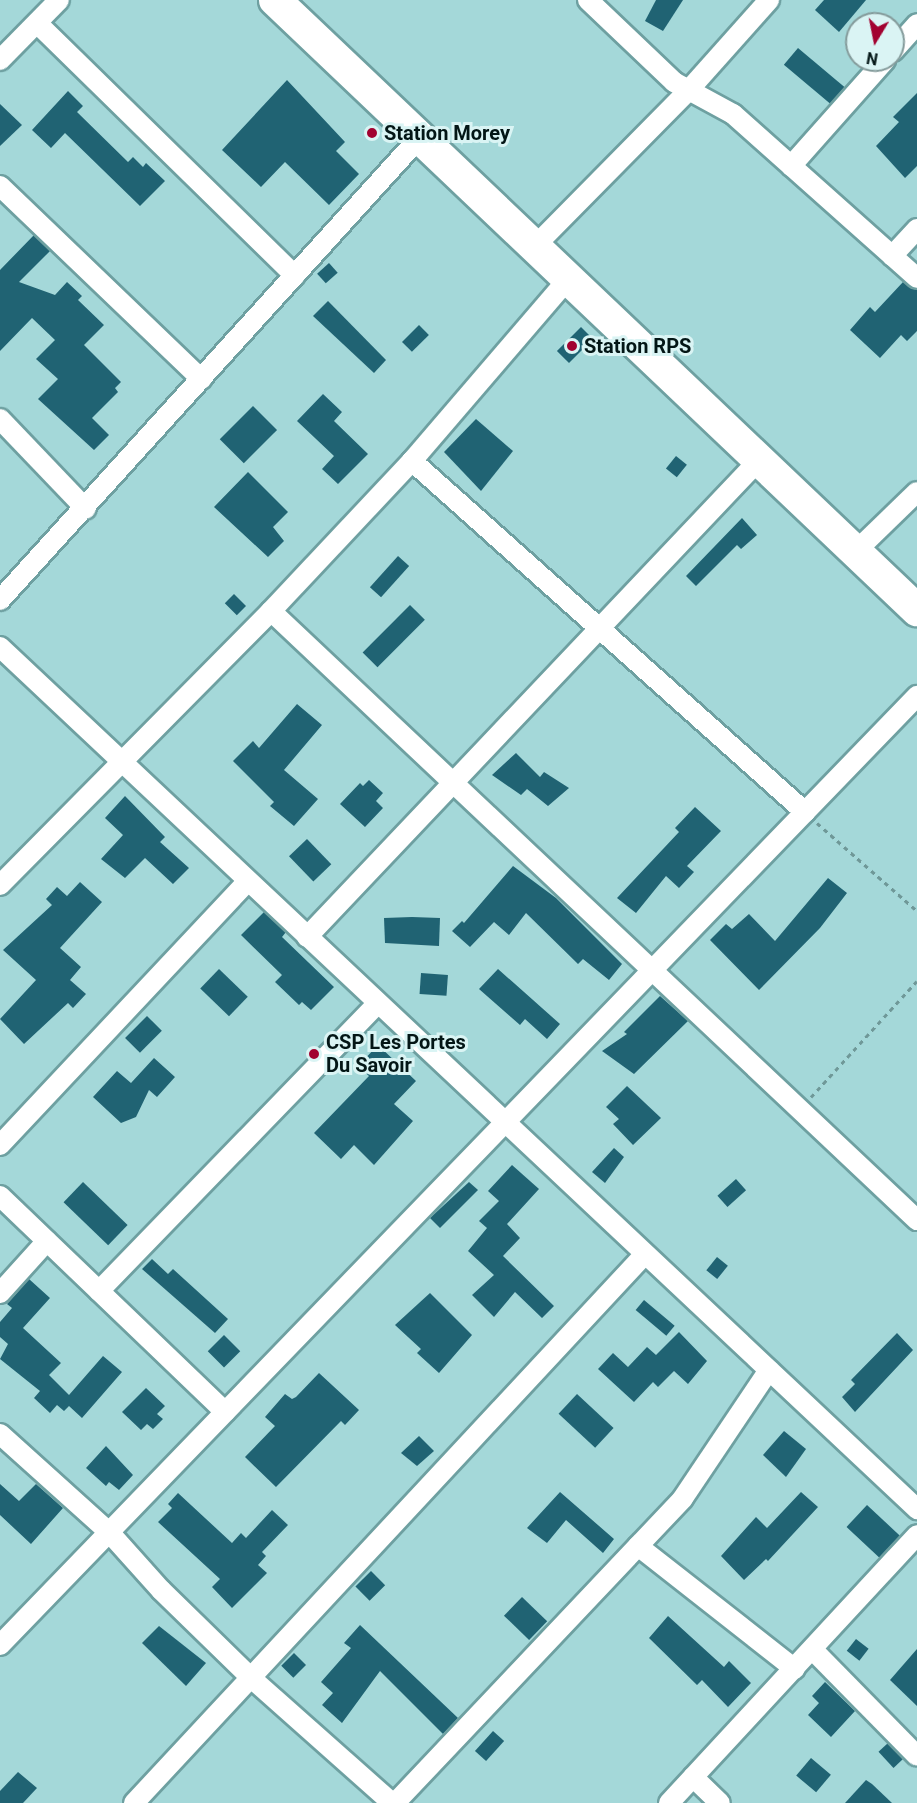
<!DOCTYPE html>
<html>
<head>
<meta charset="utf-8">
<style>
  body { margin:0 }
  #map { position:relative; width:917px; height:1803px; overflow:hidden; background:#a4d8d9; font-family:Roboto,sans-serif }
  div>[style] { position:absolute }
  .building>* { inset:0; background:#206373; transform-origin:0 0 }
  .path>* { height:3px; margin-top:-1.5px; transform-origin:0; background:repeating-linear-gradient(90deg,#6f9898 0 4.5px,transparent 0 9px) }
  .roads { filter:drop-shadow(2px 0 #6ea0a1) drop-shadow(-2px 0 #6ea0a1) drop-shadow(0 2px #6ea0a1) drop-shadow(0 -2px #6ea0a1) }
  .minor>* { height:20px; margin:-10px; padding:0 10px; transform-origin:10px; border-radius:10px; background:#fff }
  .primary>* { height:32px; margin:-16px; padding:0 16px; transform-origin:16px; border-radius:16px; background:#fff }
  .dots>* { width:16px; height:16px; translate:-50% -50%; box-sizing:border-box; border:3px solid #daf4f4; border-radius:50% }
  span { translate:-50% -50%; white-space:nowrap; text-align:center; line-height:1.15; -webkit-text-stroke:6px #daf4f4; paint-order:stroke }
  .poi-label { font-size:20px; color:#031616; font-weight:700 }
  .left { translate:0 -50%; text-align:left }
  .north { position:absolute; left:845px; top:12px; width:60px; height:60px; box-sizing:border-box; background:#daf4f4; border:2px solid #849b9b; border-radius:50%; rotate:190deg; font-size:16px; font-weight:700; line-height:24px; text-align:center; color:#031616 }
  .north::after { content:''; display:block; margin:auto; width:21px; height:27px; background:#a20230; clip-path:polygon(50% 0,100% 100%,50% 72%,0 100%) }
</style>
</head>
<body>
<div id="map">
  <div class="building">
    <div style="clip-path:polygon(656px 0,683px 0,663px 31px,645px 21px)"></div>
    <div style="clip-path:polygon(824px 0,866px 0,839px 32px,815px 10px)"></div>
    <div style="left:798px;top:48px;width:61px;height:22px;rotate:40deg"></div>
    <div style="clip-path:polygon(287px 80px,345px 142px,336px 151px,359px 174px,329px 205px,285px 162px,261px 187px,222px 150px)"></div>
    <div style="clip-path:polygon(68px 91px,83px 106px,77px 112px,128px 162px,133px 157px,143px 167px,146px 163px,165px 181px,140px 206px,65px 133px,51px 148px,32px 130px)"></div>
    <div style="clip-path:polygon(917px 93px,917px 166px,905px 178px,876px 146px,899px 122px,893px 117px)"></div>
    <div style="clip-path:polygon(0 104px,22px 125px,0 146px)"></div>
    <div style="clip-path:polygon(34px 235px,50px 251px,19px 282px,55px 295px,67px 282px,82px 296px,78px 300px,104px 325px,84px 345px,121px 382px,115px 388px,118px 392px,92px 418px,109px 435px,94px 450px,38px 399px,58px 379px,36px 359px,55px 340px,32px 318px,0 351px,0 270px)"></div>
    <div style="left:329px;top:263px;width:13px;height:16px;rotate:48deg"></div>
    <div style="clip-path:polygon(903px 282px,917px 290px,917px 331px,907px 341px,901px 335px,880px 358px,850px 330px,870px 307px,875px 312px)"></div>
    <div style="clip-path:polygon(328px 301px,386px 360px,374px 373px,313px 316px)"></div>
    <div style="left:419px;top:325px;width:14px;height:24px;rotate:45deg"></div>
    <div style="left:581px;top:327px;width:17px;height:34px;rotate:45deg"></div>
    <div style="clip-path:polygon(323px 394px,342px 412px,334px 421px,368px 454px,338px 484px,322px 469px,334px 456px,297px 421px)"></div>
    <div style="left:253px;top:406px;width:34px;height:47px;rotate:45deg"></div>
    <div style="clip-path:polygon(476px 419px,513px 451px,481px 491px,444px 452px)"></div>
    <div style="left:676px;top:456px;width:14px;height:16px;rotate:39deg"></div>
    <div style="clip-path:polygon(248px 472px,288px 512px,273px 527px,284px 541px,268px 557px,214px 507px)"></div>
    <div style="clip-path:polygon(742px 518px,757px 535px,741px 549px,737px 545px,696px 586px,686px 576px)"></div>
    <div style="left:398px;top:556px;width:15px;height:42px;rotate:42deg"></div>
    <div style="left:234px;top:594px;width:17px;height:13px;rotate:45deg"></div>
    <div style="left:410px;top:605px;width:21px;height:67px;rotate:45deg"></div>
    <div style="clip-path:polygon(297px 704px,322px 725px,284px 770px,318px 799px,294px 826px,270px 806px,274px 802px,233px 761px,253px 741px,259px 748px)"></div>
    <div style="clip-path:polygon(516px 753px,540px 777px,544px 772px,569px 788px,548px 806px,527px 789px,521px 795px,492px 775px)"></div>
    <div style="clip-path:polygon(369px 780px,383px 793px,376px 801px,383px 808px,365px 827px,340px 804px,360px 783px,363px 786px)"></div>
    <div style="clip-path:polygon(125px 796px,165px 837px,160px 842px,189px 868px,173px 884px,145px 858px,125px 878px,101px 859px,123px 835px,105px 818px)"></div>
    <div style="clip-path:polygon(695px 807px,721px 831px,687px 866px,694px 872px,679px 888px,666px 876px,636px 913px,617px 898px,679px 832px,675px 828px)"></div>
    <div style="left:307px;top:839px;width:35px;height:25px;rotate:46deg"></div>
    <div style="clip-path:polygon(513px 866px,556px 898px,622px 964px,609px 980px,583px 959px,578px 964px,526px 913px,509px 935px,494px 922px,470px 947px,452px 931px,462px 921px,464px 923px)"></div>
    <div style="clip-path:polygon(828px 878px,847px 893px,820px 928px,759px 990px,710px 940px,726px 924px,732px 929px,749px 914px,775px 941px)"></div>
    <div style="clip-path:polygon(80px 882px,102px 902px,60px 948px,81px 967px,70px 980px,86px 994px,73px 1008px,68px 1003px,24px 1044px,0 1019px,36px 980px,3px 950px,52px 905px,46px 899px,57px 887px,67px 896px)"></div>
    <div style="clip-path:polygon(264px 912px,286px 932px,282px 937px,334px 987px,311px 1010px,302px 1002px,299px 1005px,275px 982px,282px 975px,241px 935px)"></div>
    <div style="clip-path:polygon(412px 917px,440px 918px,439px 946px,385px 943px,384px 918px)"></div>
    <div style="left:219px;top:969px;width:40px;height:27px;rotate:44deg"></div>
    <div style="clip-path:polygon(498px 969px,560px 1024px,547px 1039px,525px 1019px,520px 1025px,479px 989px)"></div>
    <div style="left:421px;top:973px;width:27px;height:21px;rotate:4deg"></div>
    <div style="clip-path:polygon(660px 996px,688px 1021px,634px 1074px,602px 1051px,627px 1034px,624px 1032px)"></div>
    <div style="left:147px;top:1016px;width:21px;height:31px;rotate:45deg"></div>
    <div style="clip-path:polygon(378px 1045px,416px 1081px,394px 1104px,413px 1121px,374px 1165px,354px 1145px,341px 1159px,314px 1133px,369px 1076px,358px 1066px)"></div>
    <div style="clip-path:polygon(154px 1058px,175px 1077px,157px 1097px,149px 1090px,136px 1117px,121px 1123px,93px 1097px,117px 1071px,131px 1083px)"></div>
    <div style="clip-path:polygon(627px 1086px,661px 1118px,633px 1145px,613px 1124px,619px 1119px,606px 1107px)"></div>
    <div style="clip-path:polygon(614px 1148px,624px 1157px,605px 1183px,592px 1172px)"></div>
    <div style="clip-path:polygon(512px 1165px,539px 1189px,507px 1224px,520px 1238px,503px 1256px,554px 1306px,542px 1318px,515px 1292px,494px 1317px,472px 1295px,494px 1275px,468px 1251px,487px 1228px,479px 1221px,499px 1201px,488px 1191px)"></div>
    <div style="left:736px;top:1179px;width:15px;height:25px;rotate:48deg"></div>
    <div style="left:83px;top:1182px;width:62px;height:28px;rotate:44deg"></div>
    <div style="clip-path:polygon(469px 1182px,478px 1190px,440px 1228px,430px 1218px)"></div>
    <div style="left:717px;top:1257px;width:14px;height:17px;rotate:39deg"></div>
    <div style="clip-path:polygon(152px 1259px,168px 1274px,173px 1269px,228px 1319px,215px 1333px,142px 1269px)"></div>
    <div style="clip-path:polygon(29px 1279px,50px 1298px,23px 1328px,61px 1363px,49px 1375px,69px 1395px,103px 1356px,122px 1372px,82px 1418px,69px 1406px,64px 1411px,57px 1405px,50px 1413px,34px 1398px,40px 1391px,0 1359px,8px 1344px,0 1337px,0 1322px,12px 1308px,7px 1304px)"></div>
    <div style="clip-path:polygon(430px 1293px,472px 1335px,439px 1373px,417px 1353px,421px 1349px,395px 1325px)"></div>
    <div style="left:644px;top:1300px;width:40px;height:13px;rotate:40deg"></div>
    <div style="clip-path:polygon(679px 1332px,707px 1361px,688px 1384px,674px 1371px,658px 1387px,653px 1382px,634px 1402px,598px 1369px,613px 1353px,628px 1367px,647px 1347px,656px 1355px)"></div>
    <div style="clip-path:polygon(897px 1333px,913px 1350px,855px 1412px,842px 1397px,855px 1384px,851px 1380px)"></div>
    <div style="left:224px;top:1335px;width:23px;height:23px;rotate:45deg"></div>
    <div style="clip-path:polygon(319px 1373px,359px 1410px,345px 1425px,341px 1421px,276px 1487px,245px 1457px,275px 1426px,265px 1417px,285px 1394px,292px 1399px,296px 1397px)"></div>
    <div style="clip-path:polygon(146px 1388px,165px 1406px,157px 1414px,163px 1419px,153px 1429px,147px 1424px,141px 1430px,122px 1412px)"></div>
    <div style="left:577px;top:1394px;width:50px;height:27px;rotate:43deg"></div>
    <div style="clip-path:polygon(784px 1431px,806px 1449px,786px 1477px,763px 1455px)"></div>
    <div style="clip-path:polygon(419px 1436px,434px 1451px,417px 1466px,401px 1453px)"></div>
    <div style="clip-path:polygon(106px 1446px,133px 1475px,119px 1490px,109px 1482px,106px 1486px,86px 1468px)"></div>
    <div style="clip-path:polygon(0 1484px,19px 1501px,36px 1484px,63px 1508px,31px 1544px,0 1515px)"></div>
    <div style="clip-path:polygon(560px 1492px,614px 1539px,603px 1553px,566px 1520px,547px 1543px,527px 1528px)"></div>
    <div style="clip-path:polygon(801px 1492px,818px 1507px,768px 1561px,766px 1559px,744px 1580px,721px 1556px,756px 1517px,767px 1528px)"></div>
    <div style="clip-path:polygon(178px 1493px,232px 1543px,241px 1533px,246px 1538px,272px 1510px,288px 1525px,262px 1552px,266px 1556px,258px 1565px,267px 1573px,232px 1608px,212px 1587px,220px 1579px,158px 1522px,172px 1508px,168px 1504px)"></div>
    <div style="left:867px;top:1505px;width:45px;height:30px;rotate:43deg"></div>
    <div style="left:371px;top:1571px;width:20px;height:22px;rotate:45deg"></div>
    <div style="left:522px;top:1597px;width:35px;height:26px;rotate:44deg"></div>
    <div style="clip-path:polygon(668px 1616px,724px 1667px,729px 1661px,751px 1683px,728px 1707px,702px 1680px,697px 1685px,649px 1638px)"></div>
    <div style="clip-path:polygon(360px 1625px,458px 1718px,443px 1734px,380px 1671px,342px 1723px,322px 1705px,333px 1693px,321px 1682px,351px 1648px,344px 1643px)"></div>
    <div style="clip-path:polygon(159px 1626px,206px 1663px,186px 1686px,142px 1643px)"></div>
    <div style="left:856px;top:1639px;width:16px;height:15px;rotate:38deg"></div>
    <div style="clip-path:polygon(917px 1649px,917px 1706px,890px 1680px)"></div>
    <div style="left:294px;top:1653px;width:17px;height:18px;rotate:45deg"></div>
    <div style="clip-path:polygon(825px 1682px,855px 1711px,831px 1737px,808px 1715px,819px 1703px,812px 1696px)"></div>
    <div style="left:493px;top:1731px;width:15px;height:27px;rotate:42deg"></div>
    <div style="left:888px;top:1743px;width:22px;height:13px;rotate:47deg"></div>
    <div style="left:811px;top:1758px;width:26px;height:23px;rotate:40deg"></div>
    <div style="clip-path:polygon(18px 1772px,37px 1788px,23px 1803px,0 1803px,0 1791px)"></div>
    <div style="clip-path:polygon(866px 1780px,872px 1784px,892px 1803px,845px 1803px)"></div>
  </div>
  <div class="path">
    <div style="left:817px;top:823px;width:133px;rotate:41.3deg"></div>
    <div style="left:811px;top:1097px;width:157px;rotate:-47.6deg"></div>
  </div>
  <div class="roads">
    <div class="minor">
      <div style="left:588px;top:0;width:119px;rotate:43.6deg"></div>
      <div style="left:674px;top:82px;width:67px;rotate:28.5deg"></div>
      <div style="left:733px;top:114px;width:246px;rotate:41.7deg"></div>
      <div style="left:37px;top:23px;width:361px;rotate:44.4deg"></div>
      <div style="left:893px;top:51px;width:36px;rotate:-48deg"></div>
      <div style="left:0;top:60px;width:84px;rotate:-45.5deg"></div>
      <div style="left:791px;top:166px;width:142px;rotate:-48.4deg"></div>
      <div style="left:0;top:186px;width:279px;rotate:43.8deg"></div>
      <div style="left:536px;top:245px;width:216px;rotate:-45.4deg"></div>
      <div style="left:688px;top:91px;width:122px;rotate:-48.3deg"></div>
      <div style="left:892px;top:256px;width:37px;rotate:-47deg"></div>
      <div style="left:0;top:419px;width:124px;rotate:46.3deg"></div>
      <div style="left:412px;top:461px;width:527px;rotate:41.77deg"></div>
      <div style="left:855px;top:552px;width:86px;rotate:-44.1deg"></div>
      <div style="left:0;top:600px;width:624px;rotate:-47.79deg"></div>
      <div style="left:271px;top:611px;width:888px;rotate:43.31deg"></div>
      <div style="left:0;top:647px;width:1259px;rotate:43.23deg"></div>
      <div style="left:0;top:885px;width:385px;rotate:-45.3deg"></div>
      <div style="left:271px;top:611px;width:206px;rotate:-46.8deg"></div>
      <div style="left:412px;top:461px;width:241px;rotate:-49.4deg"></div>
      <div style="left:307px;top:937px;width:657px;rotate:-46.54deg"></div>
      <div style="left:0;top:1145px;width:362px;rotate:-46.8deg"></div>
      <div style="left:0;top:1196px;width:312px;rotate:43.8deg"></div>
      <div style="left:99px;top:1291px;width:401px;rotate:-45.9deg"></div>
      <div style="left:0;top:1293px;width:70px;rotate:-47.9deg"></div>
      <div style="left:0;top:1434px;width:147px;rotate:42deg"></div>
      <div style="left:109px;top:1532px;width:78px;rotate:48.1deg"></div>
      <div style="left:161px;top:1590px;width:123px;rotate:44.3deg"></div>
      <div style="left:249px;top:1676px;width:191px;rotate:41.6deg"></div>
      <div style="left:638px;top:1546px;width:199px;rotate:38.1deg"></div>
      <div style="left:0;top:1645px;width:1320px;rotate:-45.98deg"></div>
      <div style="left:813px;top:1650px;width:148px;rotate:45.5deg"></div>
      <div style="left:693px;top:1777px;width:37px;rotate:44deg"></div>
      <div style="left:134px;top:1803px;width:750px;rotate:-47.05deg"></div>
      <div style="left:395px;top:1803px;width:419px;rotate:-46.6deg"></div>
      <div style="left:683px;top:1498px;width:154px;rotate:-56.1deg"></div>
      <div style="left:669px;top:1803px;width:365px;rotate:-47.2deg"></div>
    </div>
    <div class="primary">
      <div style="left:275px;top:0;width:886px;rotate:43.54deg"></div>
    </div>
  </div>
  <div class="dots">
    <div style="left:372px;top:133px;background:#a20230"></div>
    <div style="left:572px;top:346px;background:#a20230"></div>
    <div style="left:314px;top:1054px;background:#a20230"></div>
  </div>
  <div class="poi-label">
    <span class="left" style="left:384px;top:133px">Station Morey</span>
    <span class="left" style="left:584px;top:346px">Station RPS</span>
    <span class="left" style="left:326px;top:1054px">CSP Les Portes<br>Du Savoir</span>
  </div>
  <div class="north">N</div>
</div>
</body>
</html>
